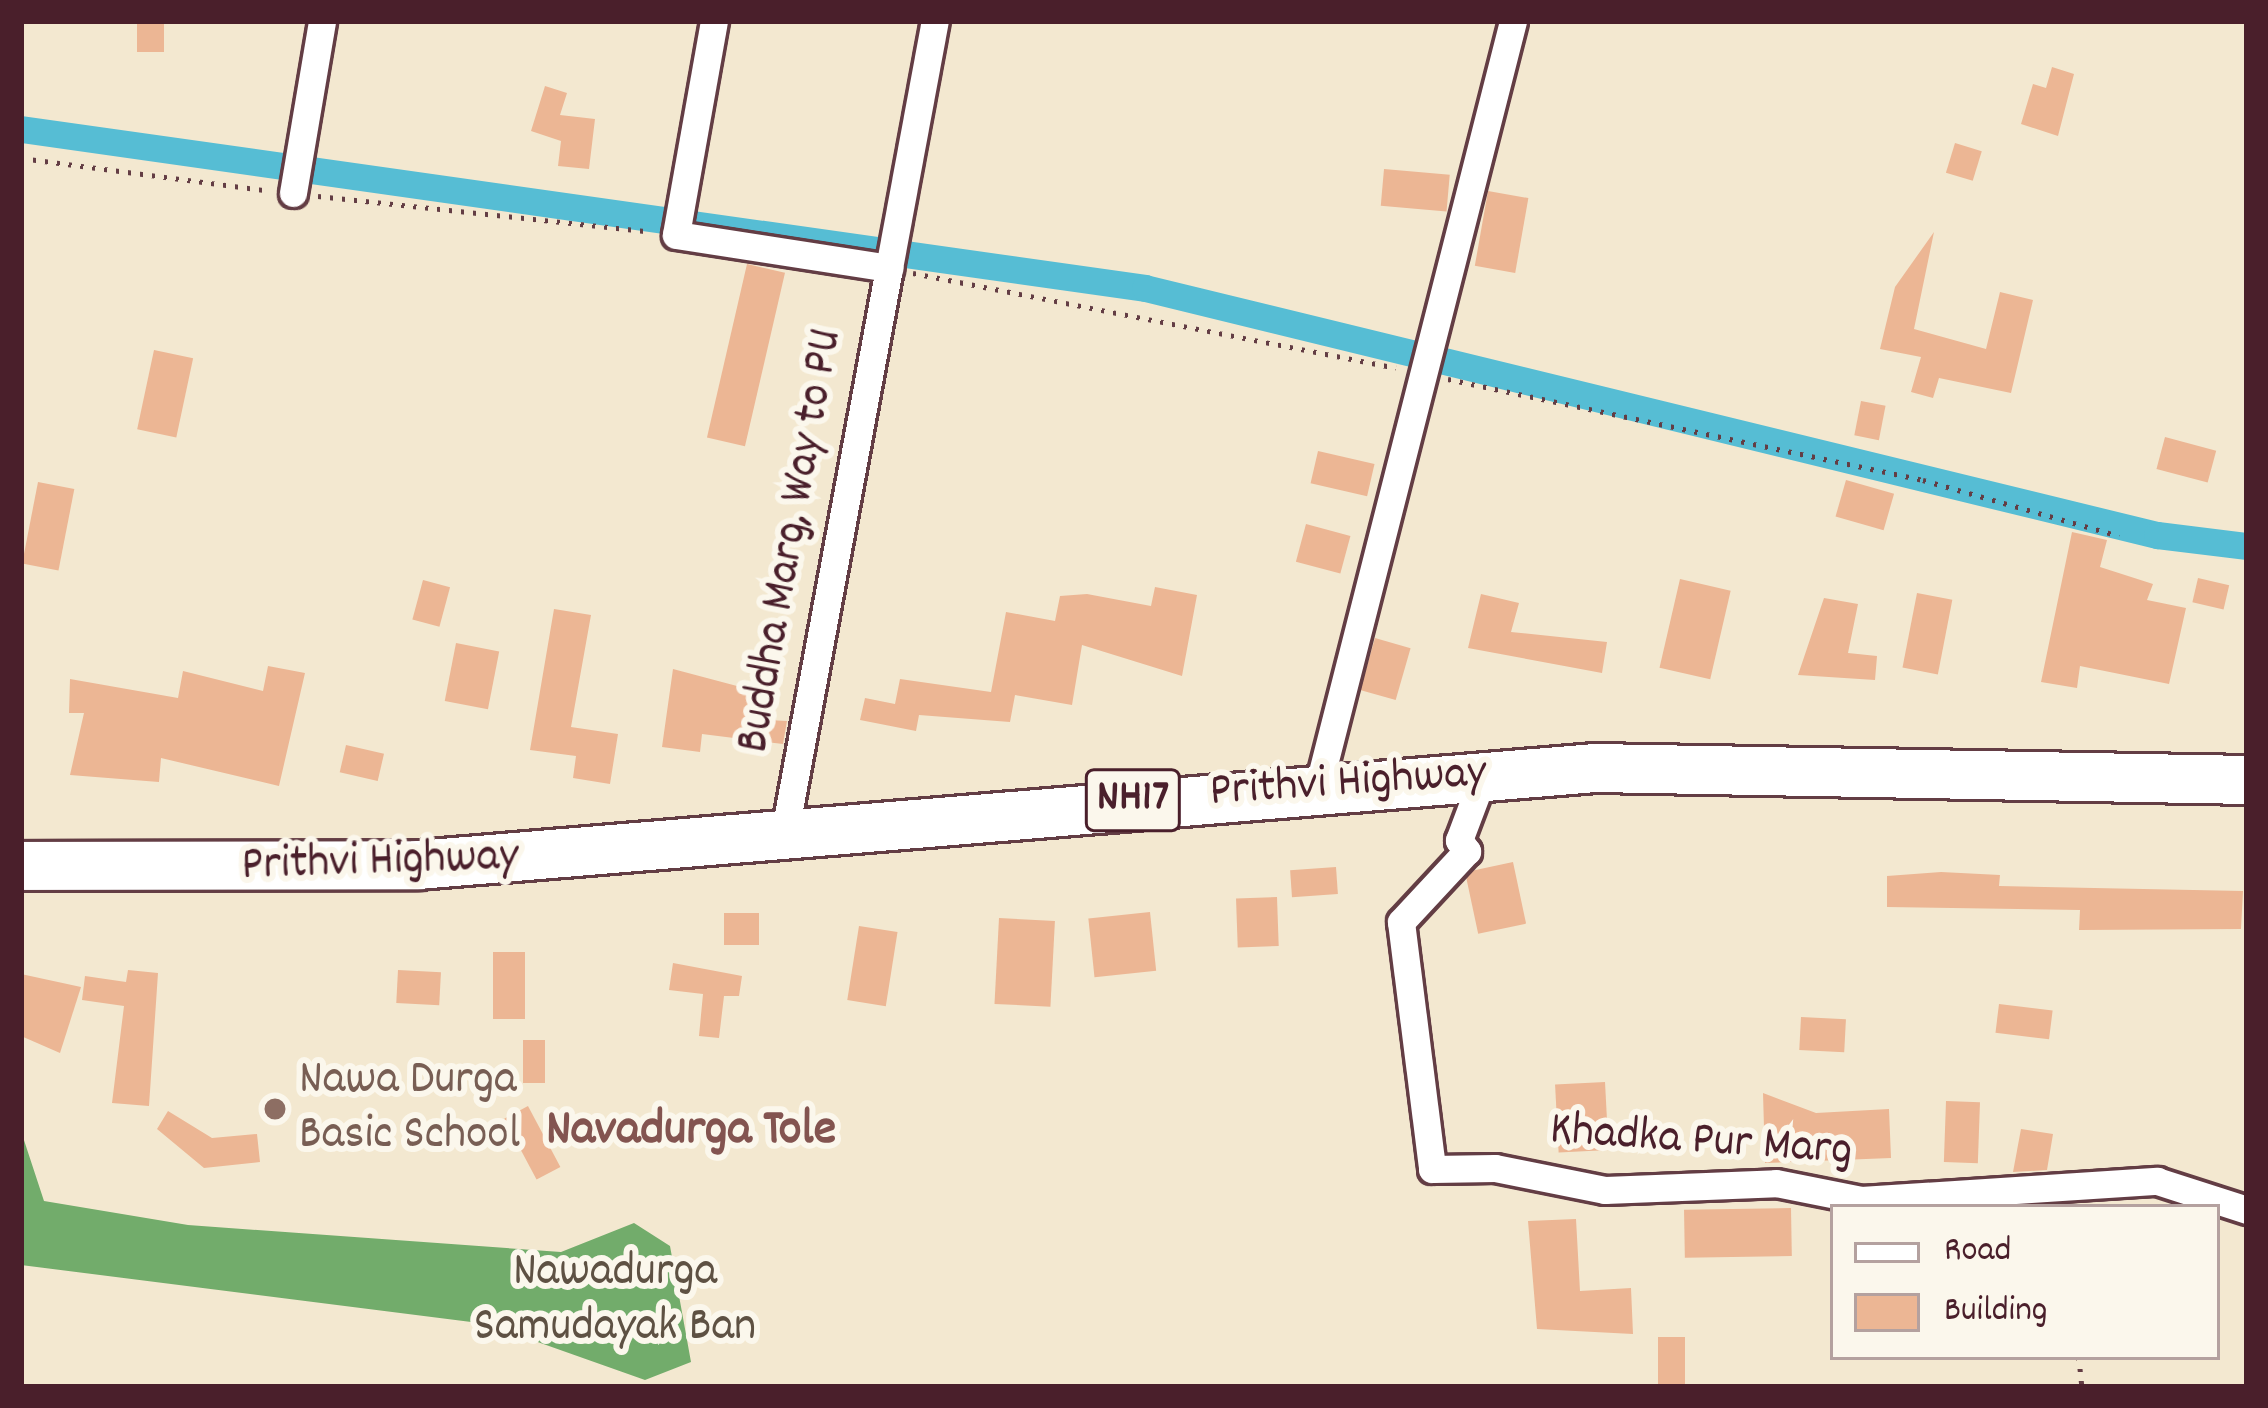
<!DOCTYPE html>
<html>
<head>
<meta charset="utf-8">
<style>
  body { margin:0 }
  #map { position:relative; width:2268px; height:1408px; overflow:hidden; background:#f3e8d0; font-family:Dekko,sans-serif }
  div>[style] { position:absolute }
  .forest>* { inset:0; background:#72ac6b }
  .canal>* { height:27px; margin:-13.5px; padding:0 13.5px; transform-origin:13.5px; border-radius:13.5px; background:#56bdd4 }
  .building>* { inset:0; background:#ecb694; transform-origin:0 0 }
  .path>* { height:4.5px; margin-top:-2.25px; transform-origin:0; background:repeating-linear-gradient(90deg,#633d44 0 3px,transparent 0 12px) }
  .roads { filter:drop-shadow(3px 0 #633d44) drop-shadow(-3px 0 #633d44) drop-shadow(0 3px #633d44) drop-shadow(0 -3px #633d44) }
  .street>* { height:27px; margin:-13.5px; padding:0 13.5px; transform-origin:13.5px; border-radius:13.5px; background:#fff }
  .highway>* { height:48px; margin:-24px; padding:0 24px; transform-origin:24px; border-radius:24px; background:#fff }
  .dots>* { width:33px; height:33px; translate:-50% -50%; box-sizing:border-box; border:6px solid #fbf7ec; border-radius:50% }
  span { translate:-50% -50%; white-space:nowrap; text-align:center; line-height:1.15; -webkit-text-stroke:12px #fbf7ec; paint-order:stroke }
  .shield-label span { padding:3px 9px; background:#fbf7ec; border:3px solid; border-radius:9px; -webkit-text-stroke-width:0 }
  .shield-label { font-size:45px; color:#4a1f2b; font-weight:700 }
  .street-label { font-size:48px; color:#4a1f2b }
  .education-label { font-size:48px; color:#785e54 }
  .left { translate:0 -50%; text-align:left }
  .park-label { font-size:48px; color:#5e5143 }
  .neighbourhood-label { font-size:51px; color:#835450; font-weight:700 }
  .frame { position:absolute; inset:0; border:24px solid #4a1f2b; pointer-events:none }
  .legend { position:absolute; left:1830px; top:1204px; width:390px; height:156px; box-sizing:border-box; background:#fbf7ec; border:3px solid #b4a19f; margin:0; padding:15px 21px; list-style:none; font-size:36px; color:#4a1f2b }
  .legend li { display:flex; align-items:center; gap:24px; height:60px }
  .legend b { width:60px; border:3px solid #b4a19f }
</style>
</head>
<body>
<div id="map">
  <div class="forest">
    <div style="clip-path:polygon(21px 1131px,44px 1201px,188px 1225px,561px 1252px,634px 1223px,670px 1246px,691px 1362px,645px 1380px,487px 1324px,21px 1265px)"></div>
  </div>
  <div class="canal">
    <div style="left:21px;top:129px;width:1135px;rotate:8.05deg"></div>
    <div style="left:1145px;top:288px;width:1042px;rotate:13.72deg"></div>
    <div style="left:2157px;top:535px;width:91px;rotate:7deg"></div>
  </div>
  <div class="building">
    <div style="left:137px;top:21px;width:27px;height:31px"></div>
    <div style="clip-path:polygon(2052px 67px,2074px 74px,2058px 136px,2021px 124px,2033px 84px,2046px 88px)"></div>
    <div style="clip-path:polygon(545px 86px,567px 93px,560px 115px,595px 119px,589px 169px,558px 166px,561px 141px,531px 131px)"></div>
    <div style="left:1955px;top:143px;width:28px;height:31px;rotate:17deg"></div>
    <div style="left:1384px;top:169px;width:66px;height:37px;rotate:5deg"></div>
    <div style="left:1488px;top:191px;width:41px;height:76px;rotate:10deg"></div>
    <div style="clip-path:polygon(1934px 232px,1914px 329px,1986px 349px,2000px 292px,2033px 300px,2011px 393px,1939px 378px,1933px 398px,1911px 392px,1921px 357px,1880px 349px,1895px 287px)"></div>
    <div style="left:747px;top:264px;width:39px;height:178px;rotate:13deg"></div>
    <div style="left:154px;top:350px;width:40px;height:81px;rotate:12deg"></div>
    <div style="left:1861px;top:401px;width:25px;height:35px;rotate:11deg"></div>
    <div style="left:2165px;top:437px;width:53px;height:33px;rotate:15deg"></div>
    <div style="left:1318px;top:451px;width:58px;height:33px;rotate:13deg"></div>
    <div style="left:1846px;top:480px;width:50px;height:38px;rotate:16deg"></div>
    <div style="left:38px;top:482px;width:37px;height:83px;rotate:11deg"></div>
    <div style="left:1306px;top:524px;width:46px;height:39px;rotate:15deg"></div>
    <div style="clip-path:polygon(2072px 532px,2107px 540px,2100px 567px,2153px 584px,2147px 600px,2186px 608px,2169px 684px,2080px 666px,2077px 688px,2041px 682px)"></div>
    <div style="left:2198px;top:578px;width:32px;height:25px;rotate:13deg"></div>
    <div style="left:1680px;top:579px;width:52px;height:91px;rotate:13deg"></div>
    <div style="left:423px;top:580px;width:28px;height:41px;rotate:15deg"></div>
    <div style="clip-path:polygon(1155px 587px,1197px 595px,1182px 676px,1082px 645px,1072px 705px,1015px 695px,1010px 722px,919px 715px,916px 731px,860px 720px,865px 698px,895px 704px,900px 679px,991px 692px,1006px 612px,1055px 621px,1060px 596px,1087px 594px,1151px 606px)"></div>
    <div style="left:1917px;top:593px;width:36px;height:76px;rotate:11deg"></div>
    <div style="clip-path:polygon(1481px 594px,1519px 603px,1511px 632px,1607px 642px,1602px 673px,1468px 648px)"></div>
    <div style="clip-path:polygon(1824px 598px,1858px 604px,1848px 653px,1877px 656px,1875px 680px,1798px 675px)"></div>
    <div style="clip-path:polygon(554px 609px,591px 615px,571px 727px,618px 734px,610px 784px,573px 778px,576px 756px,530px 750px)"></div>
    <div style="left:1375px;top:638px;width:37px;height:54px;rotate:16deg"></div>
    <div style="left:456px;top:643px;width:44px;height:59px;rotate:11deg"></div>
    <div style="clip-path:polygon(268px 666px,305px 673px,279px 786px,161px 758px,159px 782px,70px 775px,84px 713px,69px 713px,70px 679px,178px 698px,183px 671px,263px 691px)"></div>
    <div style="clip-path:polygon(673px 669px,752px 690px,748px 719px,787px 721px,783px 744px,702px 734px,700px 752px,662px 747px)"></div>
    <div style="left:346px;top:745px;width:39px;height:28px;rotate:13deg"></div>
    <div style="left:1513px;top:862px;width:63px;height:49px;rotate:78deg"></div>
    <div style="left:1336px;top:867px;width:27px;height:46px;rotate:86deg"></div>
    <div style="clip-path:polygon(1941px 872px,2000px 875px,1999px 886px,2243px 891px,2241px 929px,2079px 930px,2080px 910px,1887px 907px,1887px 876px)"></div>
    <div style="left:1277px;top:897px;width:49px;height:41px;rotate:88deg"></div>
    <div style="left:1150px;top:912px;width:59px;height:62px;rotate:84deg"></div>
    <div style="left:724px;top:913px;width:35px;height:32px"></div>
    <div style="left:999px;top:918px;width:56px;height:86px;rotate:3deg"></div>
    <div style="left:859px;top:926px;width:39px;height:75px;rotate:9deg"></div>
    <div style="left:493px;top:952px;width:32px;height:67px"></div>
    <div style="clip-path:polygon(673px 963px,742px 976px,739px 996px,724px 996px,719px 1038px,699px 1036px,703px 994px,669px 990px)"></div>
    <div style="clip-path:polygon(128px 970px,158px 973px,149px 1106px,112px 1103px,124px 1006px,82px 1000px,85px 976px,126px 982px)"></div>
    <div style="left:398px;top:970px;width:43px;height:33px;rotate:3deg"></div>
    <div style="clip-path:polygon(21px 974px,81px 987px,60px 1053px,21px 1036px)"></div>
    <div style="left:1999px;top:1004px;width:54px;height:29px;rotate:7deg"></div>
    <div style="left:1801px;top:1017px;width:45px;height:33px;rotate:3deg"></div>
    <div style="left:523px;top:1040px;width:22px;height:43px"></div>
    <div style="left:1605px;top:1082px;width:68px;height:50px;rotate:87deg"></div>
    <div style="clip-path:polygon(1763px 1093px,1816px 1113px,1889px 1109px,1891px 1158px,1765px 1163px)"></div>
    <div style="left:1946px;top:1101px;width:34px;height:61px;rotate:2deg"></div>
    <div style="left:528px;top:1106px;width:69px;height:27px;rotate:62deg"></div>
    <div style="clip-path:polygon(168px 1111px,212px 1138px,257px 1134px,260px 1162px,204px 1168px,157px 1129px)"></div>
    <div style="clip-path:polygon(2021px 1129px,2053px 1134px,2047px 1170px,2013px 1172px)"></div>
    <div style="left:1791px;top:1208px;width:48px;height:107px;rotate:89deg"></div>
    <div style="clip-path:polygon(1576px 1219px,1580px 1291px,1631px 1288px,1633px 1334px,1537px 1329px,1528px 1221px)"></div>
    <div style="left:1658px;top:1337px;width:27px;height:50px"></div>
  </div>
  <div class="path">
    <div style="left:21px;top:158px;width:246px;rotate:7.5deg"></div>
    <div style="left:318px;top:196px;width:331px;rotate:6.1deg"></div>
    <div style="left:913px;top:273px;width:492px;rotate:11.1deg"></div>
    <div style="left:1448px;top:379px;width:486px;rotate:12deg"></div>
    <div style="left:1923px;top:480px;width:204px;rotate:15.9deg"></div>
    <div style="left:2079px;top:1357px;width:30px;rotate:84deg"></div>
  </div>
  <div class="roads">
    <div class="street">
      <div style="left:714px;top:21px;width:217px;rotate:100.1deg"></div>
      <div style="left:676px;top:235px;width:216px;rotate:8.8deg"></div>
      <div style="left:889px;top:268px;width:573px;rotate:100.47deg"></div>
      <div style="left:293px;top:193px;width:174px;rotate:-80.4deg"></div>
      <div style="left:889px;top:268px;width:251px;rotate:-79.5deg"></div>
      <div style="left:1484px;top:774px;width:71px;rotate:110.7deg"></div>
      <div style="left:1459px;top:840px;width:14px;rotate:54deg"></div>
      <div style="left:1467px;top:851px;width:97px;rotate:132.9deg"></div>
      <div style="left:1401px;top:922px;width:249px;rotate:82.8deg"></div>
      <div style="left:1432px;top:1169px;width:63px;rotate:-0.9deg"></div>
      <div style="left:1495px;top:1168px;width:112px;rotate:11.3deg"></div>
      <div style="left:1605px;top:1190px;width:171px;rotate:-2.3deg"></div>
      <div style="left:1776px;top:1183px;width:87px;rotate:11.3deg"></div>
      <div style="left:1861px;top:1200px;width:297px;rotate:-3.7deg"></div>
      <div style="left:2157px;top:1181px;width:95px;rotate:17.9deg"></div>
      <div style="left:1319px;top:784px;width:787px;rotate:-75.73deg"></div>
    </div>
    <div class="highway">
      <div style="left:21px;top:866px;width:397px;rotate:-0.1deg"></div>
      <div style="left:418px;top:865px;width:1181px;rotate:-4.71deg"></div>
      <div style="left:1595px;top:768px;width:652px;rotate:1.05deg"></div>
    </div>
  </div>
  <div class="dots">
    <div style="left:275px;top:1109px;background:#8d6e63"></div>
  </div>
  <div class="shield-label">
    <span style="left:1133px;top:800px">NH17</span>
  </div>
  <div class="street-label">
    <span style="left:792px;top:541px;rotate:-80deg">Buddha Marg, Way to PU</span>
    <span style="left:1348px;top:784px;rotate:-4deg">Prithvi Highway</span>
    <span style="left:380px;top:863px;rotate:-2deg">Prithvi Highway</span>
    <span style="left:1701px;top:1142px;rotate:4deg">Khadka Pur Marg</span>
  </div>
  <div class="education-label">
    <span class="left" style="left:299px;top:1109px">Nawa Durga<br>Basic School</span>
  </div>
  <div class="park-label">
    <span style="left:615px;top:1301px">Nawadurga<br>Samudayak Ban</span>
  </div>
  <div class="neighbourhood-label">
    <span style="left:691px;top:1132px">Navadurga Tole</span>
  </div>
  <div class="frame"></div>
  <ul class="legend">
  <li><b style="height:15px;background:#fff"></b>Road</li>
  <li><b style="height:33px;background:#ecb694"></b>Building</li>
  </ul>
</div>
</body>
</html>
